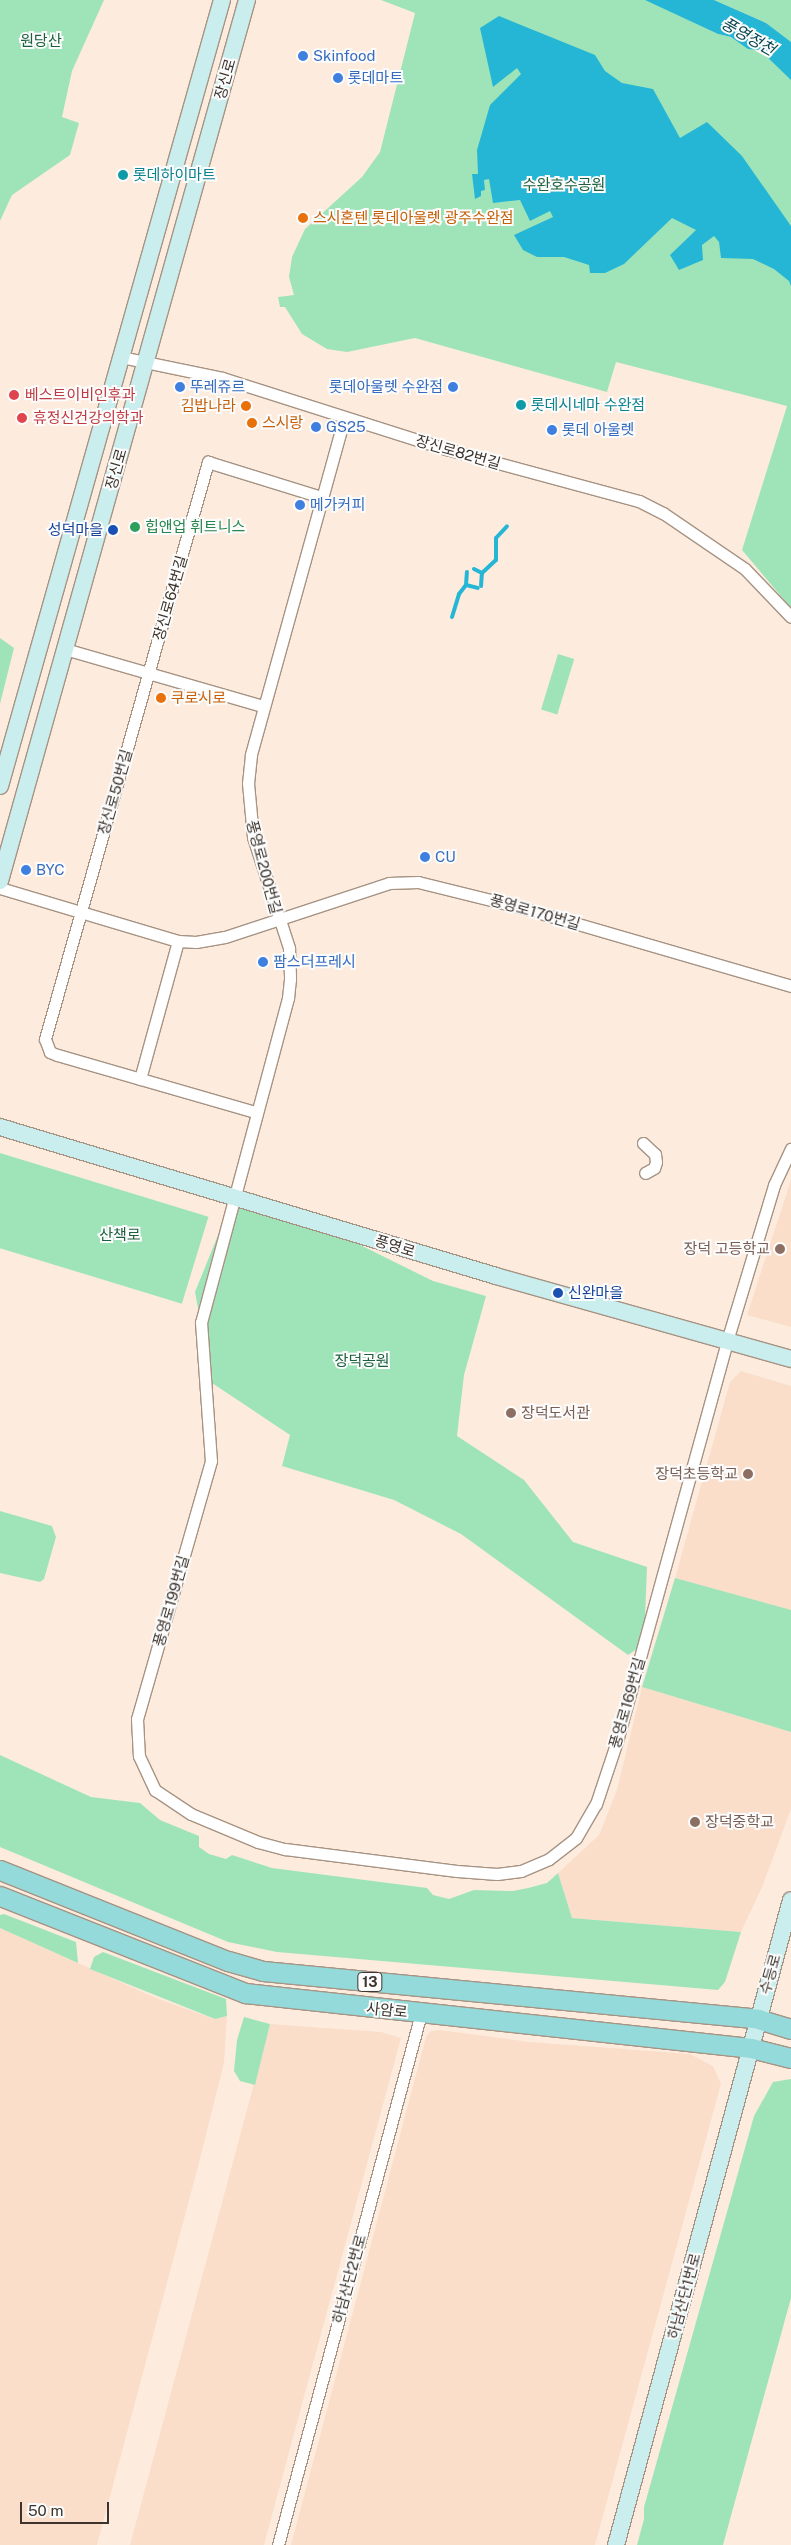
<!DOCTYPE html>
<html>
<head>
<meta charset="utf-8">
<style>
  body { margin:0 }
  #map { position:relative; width:791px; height:2545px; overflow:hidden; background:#fdecde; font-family:"Public Sans","Noto Sans KR",sans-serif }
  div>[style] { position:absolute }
  .built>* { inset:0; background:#fadec9 }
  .green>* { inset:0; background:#9fe4b9; transform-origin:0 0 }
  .water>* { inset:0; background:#26b6d5 }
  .stream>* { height:4px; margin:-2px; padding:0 2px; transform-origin:2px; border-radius:2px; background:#26b6d5 }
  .roads { filter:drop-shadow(1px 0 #a69383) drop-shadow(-1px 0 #a69383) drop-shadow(0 1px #a69383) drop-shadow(0 -1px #a69383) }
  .street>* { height:11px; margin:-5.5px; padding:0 5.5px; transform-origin:5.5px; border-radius:5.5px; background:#fff }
  .secondary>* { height:16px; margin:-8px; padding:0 8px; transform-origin:8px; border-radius:8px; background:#caeded }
  .primary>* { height:19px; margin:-9.5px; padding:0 9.5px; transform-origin:9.5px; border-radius:9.5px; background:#95dada }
  .dots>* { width:14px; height:14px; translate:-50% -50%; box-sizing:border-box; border:2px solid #fcfcfc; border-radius:50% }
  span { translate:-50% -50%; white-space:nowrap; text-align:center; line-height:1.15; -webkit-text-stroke:4px #fcfcfc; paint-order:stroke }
  .shield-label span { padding:1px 4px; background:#fcfcfc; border:1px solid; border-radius:4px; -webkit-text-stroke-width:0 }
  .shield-label { font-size:14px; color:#3b332c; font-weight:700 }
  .park-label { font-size:15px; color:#1c613e }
  .shop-label { font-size:15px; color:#366cbe }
  .left { translate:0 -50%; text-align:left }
  .right { translate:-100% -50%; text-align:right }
  .street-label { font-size:15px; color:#3b332c }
  .culture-label { font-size:15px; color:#0d838f }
  .food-label { font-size:15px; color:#c56008 }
  .health-label { font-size:15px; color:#be3a42 }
  .leisure-label { font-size:15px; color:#27864d }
  .transit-label { font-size:15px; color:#164399 }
  .education-label { font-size:15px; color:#785e54 }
  .water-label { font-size:16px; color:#094552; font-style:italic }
  .scale { position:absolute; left:20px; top:2502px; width:89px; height:22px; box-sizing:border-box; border:2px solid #3b332c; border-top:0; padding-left:6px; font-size:15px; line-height:18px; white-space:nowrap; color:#3b332c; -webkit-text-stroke:4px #fcfcfc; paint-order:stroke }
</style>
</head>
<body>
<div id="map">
  <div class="built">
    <div style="clip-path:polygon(791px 1180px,791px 1327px,747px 1315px)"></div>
    <div style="clip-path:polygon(741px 1371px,791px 1386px,791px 1611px,675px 1578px,730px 1382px)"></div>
    <div style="clip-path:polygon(642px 1687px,791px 1732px,791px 1809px,763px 1885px,741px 1932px,572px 1918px,558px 1873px,599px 1835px,617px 1790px)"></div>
    <div style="clip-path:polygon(0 1928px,156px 1998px,214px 2019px,227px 2016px,224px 2063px,199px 2163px,97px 2545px,0 2545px)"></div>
    <div style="clip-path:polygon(270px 2024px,381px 2032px,401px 2038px,264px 2545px,130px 2545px)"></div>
    <div style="clip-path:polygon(440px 2030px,530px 2042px,690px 2054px,713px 2066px,721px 2084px,595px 2545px,291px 2545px,426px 2037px,431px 2031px)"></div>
  </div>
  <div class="green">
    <div style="clip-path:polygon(0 0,104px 0,72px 71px,62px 117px,79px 123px,70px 155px,12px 195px,0 221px)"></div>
    <div style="clip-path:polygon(381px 0,647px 0,718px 34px,731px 37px,777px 63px,791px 76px,791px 608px,742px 550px,787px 406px,616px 362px,607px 392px,415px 338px,347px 352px,327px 349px,302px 334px,285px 307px,280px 307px,278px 297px,294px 295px,289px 277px,292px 257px,305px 229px,362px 177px,380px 152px,415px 13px)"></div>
    <div style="clip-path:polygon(714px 0,791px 0,791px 44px,766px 23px)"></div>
    <div style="clip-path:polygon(0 638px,14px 648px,0 704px)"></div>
    <div style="left:558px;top:654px;width:17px;height:58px;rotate:17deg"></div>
    <div style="left:0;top:1153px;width:218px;height:91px;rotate:17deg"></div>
    <div style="clip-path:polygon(233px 1198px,338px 1234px,433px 1281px,486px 1296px,464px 1375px,457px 1436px,524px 1480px,573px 1542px,647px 1567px,644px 1644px,628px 1655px,461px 1534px,394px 1500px,282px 1466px,290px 1435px,212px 1383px,195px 1292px)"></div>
    <div style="clip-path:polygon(0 1511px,52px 1526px,56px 1537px,44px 1579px,40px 1582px,0 1573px)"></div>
    <div style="clip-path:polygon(675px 1578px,791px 1610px,791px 1732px,642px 1687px)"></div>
    <div style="clip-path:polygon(0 1755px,91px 1797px,140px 1803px,160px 1820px,199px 1836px,199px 1847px,209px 1854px,226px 1859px,232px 1855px,272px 1868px,427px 1888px,433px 1895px,449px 1899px,474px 1890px,513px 1891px,528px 1888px,547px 1883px,558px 1873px,572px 1918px,741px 1932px,725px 1982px,718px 1990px,277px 1952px,228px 1942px,0 1847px)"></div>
    <div style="clip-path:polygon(4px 1914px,76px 1942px,78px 1963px,0 1928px,0 1915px)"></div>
    <div style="clip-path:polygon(103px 1952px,226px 1999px,227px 2016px,215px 2019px,90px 1969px,94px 1957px)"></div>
    <div style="clip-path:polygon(244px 2017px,270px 2024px,255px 2085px,240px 2081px,234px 2071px,237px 2040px)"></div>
    <div style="clip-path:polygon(791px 2079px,791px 2298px,723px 2545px,637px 2545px,644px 2519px,644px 2507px,754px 2116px,773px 2082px)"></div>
  </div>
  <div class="water">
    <div style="clip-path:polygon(645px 0,714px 0,766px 23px,791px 42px,791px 80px,760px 50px,748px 49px,731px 37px,718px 34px)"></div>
    <div style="clip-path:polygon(499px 16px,595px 55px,605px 71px,622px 83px,653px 89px,680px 138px,707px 122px,742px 156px,791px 226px,791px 286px,789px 281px,774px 269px,753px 259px,721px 258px,719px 242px,714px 236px,702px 245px,703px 260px,679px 270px,670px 255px,696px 230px,672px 218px,624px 264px,605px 273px,590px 273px,589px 265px,564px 257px,537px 257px,523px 250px,514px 235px,553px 217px,550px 211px,530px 221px,520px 200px,493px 203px,489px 179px,484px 180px,485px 190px,481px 191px,481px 196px,475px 199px,472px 174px,478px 174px,477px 150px,490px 105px,521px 74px,517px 68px,493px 87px,480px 28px)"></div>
  </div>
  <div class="stream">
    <div style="left:474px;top:569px;width:9px;rotate:27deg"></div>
    <div style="left:482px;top:573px;width:19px;rotate:-43deg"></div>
    <div style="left:496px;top:560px;width:22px;rotate:-90deg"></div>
    <div style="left:496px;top:538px;width:16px;rotate:-47deg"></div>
    <div style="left:466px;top:585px;width:12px;rotate:14deg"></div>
    <div style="left:481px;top:586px;width:13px;rotate:-86deg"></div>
    <div style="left:452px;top:617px;width:24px;rotate:-73deg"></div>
    <div style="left:459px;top:594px;width:11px;rotate:-52deg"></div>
    <div style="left:466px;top:585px;width:13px;rotate:-86deg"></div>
  </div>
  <div class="roads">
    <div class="street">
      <div style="left:121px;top:357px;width:103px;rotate:11.7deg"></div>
      <div style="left:222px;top:378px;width:235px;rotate:17.6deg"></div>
      <div style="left:446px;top:449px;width:200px;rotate:15.1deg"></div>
      <div style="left:639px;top:501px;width:27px;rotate:27deg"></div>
      <div style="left:663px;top:513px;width:99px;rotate:34.3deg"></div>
      <div style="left:745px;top:569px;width:66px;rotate:46.2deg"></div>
      <div style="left:344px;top:419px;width:349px;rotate:105.5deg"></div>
      <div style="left:251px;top:755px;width:28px;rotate:96deg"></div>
      <div style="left:248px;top:783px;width:54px;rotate:84.7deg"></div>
      <div style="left:253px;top:837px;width:117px;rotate:72deg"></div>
      <div style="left:289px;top:948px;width:31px;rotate:88deg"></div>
      <div style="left:290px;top:979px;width:19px;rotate:96deg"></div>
      <div style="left:288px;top:998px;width:335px;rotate:105deg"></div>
      <div style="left:201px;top:1322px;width:139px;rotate:85.9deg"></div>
      <div style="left:211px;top:1461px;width:268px;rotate:106deg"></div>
      <div style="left:137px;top:1719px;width:37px;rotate:87deg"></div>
      <div style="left:139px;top:1756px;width:38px;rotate:65deg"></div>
      <div style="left:155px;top:1790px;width:43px;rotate:33.7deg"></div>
      <div style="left:191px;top:1814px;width:73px;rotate:22.7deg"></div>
      <div style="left:258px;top:1842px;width:28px;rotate:15deg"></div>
      <div style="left:285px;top:1849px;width:173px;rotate:7.3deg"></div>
      <div style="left:457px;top:1871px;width:40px;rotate:4.3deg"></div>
      <div style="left:497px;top:1874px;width:24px;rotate:-7deg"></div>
      <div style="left:521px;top:1871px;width:30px;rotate:-23deg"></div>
      <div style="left:549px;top:1859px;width:34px;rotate:-38deg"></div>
      <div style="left:576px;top:1838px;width:39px;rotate:-60deg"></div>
      <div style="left:596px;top:1804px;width:66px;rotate:-71.6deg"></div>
      <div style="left:617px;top:1741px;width:415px;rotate:-74.6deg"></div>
      <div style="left:727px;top:1341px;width:163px;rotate:-73.2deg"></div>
      <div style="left:774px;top:1185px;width:40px;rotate:-65deg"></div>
      <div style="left:65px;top:649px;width:206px;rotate:16.1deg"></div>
      <div style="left:0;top:888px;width:186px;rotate:16.6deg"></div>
      <div style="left:178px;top:941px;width:18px;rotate:3deg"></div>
      <div style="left:196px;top:942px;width:29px;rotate:-10deg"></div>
      <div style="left:225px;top:937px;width:173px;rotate:-18.2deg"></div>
      <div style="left:389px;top:883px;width:29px;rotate:-2deg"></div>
      <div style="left:418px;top:882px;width:108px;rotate:13.9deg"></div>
      <div style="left:523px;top:908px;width:279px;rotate:16.2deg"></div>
      <div style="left:140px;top:1079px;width:143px;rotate:-74.6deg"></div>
      <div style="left:255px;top:1112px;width:206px;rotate:-163.9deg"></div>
      <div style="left:57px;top:1055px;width:8px;rotate:-157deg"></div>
      <div style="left:50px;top:1052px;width:14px;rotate:-111deg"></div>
      <div style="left:45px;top:1039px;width:600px;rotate:-74.23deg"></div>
      <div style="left:208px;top:462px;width:118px;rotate:17.2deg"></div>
      <div style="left:643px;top:1143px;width:16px;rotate:43deg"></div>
      <div style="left:655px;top:1154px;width:8px;rotate:83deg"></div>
      <div style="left:656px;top:1162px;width:6px;rotate:108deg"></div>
      <div style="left:654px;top:1168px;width:10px;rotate:151deg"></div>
      <div style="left:278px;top:2545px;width:551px;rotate:-74.95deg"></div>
    </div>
    <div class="secondary">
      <div style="left:0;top:786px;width:817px;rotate:-74.23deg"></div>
      <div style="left:0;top:881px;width:915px;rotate:-74.34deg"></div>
      <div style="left:0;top:1127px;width:518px;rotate:16.72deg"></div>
      <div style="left:496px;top:1276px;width:306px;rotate:15.7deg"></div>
      <div style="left:616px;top:2545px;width:668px;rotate:-74.82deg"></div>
    </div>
    <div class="primary">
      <div style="left:0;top:1870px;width:245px;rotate:21.8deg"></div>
      <div style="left:228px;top:1961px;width:36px;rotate:16deg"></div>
      <div style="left:263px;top:1971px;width:497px;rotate:5.5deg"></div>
      <div style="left:758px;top:2019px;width:34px;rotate:17deg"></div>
      <div style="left:0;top:1896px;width:264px;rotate:21.6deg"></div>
      <div style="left:245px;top:1993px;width:509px;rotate:6.2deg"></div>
      <div style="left:751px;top:2048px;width:41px;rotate:14deg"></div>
    </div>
  </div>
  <div class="dots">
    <div style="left:303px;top:56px;background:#3f7fe0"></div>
    <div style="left:338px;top:78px;background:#3f7fe0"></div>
    <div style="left:123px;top:175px;background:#0f9aa8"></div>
    <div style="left:303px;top:218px;background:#e8710a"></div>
    <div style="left:180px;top:387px;background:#3f7fe0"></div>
    <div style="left:453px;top:387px;background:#3f7fe0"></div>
    <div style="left:14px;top:395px;background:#e0444e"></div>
    <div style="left:521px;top:405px;background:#0f9aa8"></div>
    <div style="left:246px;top:406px;background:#e8710a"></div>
    <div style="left:22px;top:418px;background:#e0444e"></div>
    <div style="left:252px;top:423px;background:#e8710a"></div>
    <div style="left:316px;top:427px;background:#3f7fe0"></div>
    <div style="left:552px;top:430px;background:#3f7fe0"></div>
    <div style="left:300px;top:505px;background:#3f7fe0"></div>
    <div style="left:135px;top:527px;background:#2e9e5b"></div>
    <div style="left:113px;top:530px;background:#1a4fb4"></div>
    <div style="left:161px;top:698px;background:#e8710a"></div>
    <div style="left:425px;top:857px;background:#3f7fe0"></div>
    <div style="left:26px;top:870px;background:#3f7fe0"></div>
    <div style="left:263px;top:962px;background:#3f7fe0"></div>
    <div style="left:780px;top:1249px;background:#8d6e63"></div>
    <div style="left:558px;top:1293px;background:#1a4fb4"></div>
    <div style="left:511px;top:1413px;background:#8d6e63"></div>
    <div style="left:748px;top:1474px;background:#8d6e63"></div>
    <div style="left:695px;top:1822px;background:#8d6e63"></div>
  </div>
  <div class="shield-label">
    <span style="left:370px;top:1982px">13</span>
  </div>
  <div class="park-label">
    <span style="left:41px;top:41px">원당산</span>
    <span style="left:564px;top:185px">수완호수공원</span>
    <span style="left:120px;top:1235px">산책로</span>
    <span style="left:362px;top:1361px">장덕공원</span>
  </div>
  <div class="shop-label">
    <span class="left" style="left:313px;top:56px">Skinfood</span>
    <span class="left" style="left:348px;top:78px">롯데마트</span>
    <span class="left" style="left:190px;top:387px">뚜레쥬르</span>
    <span class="right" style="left:443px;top:387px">롯데아울렛 수완점</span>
    <span class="left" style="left:326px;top:427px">GS25</span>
    <span class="left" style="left:562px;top:430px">롯데 아울렛</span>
    <span class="left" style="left:310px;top:505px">메가커피</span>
    <span class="left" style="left:435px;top:857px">CU</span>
    <span class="left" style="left:36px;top:870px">BYC</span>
    <span class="left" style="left:273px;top:962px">팜스더프레시</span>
  </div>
  <div class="street-label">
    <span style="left:225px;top:79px;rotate:-74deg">장신로</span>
    <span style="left:458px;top:452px;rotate:16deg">장신로82번길</span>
    <span style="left:116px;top:469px;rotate:-74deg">장신로</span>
    <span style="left:170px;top:598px;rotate:-74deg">장신로64번길</span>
    <span style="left:115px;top:792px;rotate:-74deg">장신로50번길</span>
    <span style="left:264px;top:867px;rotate:75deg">풍영로200번길</span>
    <span style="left:535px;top:912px;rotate:16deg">풍영로170번길</span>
    <span style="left:395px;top:1246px;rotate:17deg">풍영로</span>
    <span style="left:171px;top:1601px;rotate:-74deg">풍영로199번길</span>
    <span style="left:627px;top:1703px;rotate:-74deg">풍영로169번길</span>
    <span style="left:770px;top:1974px;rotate:-74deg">수등로</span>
    <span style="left:387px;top:2010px;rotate:6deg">사암로</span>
    <span style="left:349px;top:2279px;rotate:-75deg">하남산단2번로</span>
    <span style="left:684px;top:2296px;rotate:-75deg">하남산단1번로</span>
  </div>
  <div class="culture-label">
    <span class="left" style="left:133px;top:175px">롯데하이마트</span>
    <span class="left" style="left:531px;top:405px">롯데시네마 수완점</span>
  </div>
  <div class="food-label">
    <span class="left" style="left:313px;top:218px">스시혼텐 롯데아울렛 광주수완점</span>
    <span class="right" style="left:236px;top:406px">김밥나라</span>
    <span class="left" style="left:262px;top:423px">스시랑</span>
    <span class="left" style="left:171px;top:698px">쿠로시로</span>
  </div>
  <div class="health-label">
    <span class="left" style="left:25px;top:395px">베스트이비인후과</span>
    <span class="left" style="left:33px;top:418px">휴정신건강의학과</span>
  </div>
  <div class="leisure-label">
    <span class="left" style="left:145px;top:527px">힙앤업 휘트니스</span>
  </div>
  <div class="transit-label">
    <span class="right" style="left:103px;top:530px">성덕마을</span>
    <span class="left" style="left:568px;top:1293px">신완마을</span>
  </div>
  <div class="education-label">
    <span class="right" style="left:770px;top:1249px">장덕 고등학교</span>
    <span class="left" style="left:521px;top:1413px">장덕도서관</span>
    <span class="right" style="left:738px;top:1474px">장덕초등학교</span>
    <span class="left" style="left:705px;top:1822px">장덕중학교</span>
  </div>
  <div class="water-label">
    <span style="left:748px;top:37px;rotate:30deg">풍영정천</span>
  </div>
  <div class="scale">50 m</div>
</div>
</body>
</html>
